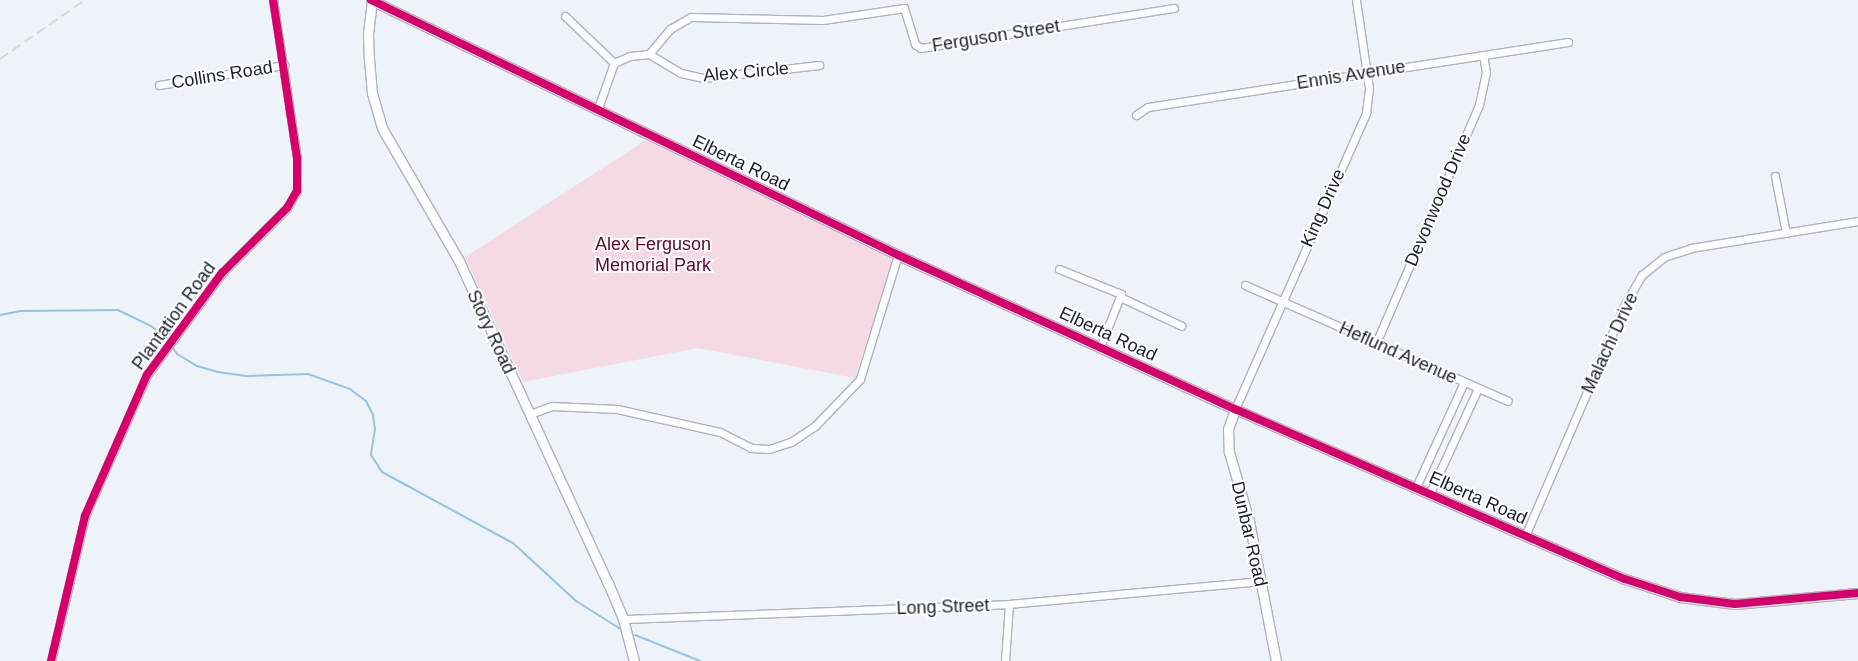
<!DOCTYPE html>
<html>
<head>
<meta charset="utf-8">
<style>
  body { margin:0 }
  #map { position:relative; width:1858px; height:661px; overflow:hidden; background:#edf3f8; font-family:Arial,sans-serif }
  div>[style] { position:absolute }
  .green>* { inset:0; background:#f6dae3 }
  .stream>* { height:2px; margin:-1px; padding:0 1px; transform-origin:1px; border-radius:1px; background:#95c3e4 }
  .roads { filter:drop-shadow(1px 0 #adb4ba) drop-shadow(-1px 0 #adb4ba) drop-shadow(0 1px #adb4ba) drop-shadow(0 -1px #adb4ba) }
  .minor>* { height:7px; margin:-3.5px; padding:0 3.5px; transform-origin:3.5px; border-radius:3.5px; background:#fcfdfe }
  .tertiary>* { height:9px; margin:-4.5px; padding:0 4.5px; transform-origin:4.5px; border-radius:4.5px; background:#fcfdfe }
  .rail>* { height:2px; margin-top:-1px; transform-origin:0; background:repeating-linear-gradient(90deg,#d6d9da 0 10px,transparent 0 15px) }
  .cycleway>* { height:8px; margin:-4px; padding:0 4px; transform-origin:4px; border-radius:4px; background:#d6006c }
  span { translate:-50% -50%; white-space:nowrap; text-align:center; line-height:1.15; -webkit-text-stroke:4px #fff; paint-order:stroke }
  .street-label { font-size:18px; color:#172129 }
  .park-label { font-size:18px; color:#5e032b }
</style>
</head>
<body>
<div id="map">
  <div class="green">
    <div style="clip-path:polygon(646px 140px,893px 260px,855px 378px,698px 348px,523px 382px,465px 257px)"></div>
  </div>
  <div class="stream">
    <div style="left:0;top:315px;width:21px;rotate:-11deg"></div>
    <div style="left:21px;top:311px;width:97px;rotate:-0.6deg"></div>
    <div style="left:118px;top:310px;width:37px;rotate:26deg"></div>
    <div style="left:151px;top:326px;width:20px;rotate:37deg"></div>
    <div style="left:173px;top:348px;width:7px;rotate:56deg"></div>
    <div style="left:177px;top:354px;width:23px;rotate:31deg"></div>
    <div style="left:197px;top:366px;width:22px;rotate:16deg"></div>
    <div style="left:218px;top:372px;width:30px;rotate:8deg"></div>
    <div style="left:248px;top:376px;width:60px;rotate:-1.9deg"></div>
    <div style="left:308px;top:374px;width:45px;rotate:19.7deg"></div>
    <div style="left:350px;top:389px;width:20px;rotate:37deg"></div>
    <div style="left:366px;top:401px;width:16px;rotate:63deg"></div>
    <div style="left:373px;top:415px;width:14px;rotate:82deg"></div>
    <div style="left:375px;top:429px;width:26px;rotate:99deg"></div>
    <div style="left:371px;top:455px;width:20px;rotate:57deg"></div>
    <div style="left:382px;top:472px;width:149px;rotate:28.5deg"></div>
    <div style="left:513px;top:543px;width:86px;rotate:42.6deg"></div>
    <div style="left:576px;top:601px;width:54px;rotate:32.2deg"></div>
    <div style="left:635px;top:635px;width:70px;rotate:21.8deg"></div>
  </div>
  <div class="roads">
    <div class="minor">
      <div style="left:565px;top:16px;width:68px;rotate:43.8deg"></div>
      <div style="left:649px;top:54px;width:37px;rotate:31deg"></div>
      <div style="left:681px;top:73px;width:23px;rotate:13deg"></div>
      <div style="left:703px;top:78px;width:117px;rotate:-6.4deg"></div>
      <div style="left:159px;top:85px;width:127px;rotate:-9.1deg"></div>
      <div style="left:597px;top:111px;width:51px;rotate:-70.5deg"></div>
      <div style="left:614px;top:63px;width:17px;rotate:-24deg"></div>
      <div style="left:630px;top:56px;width:19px;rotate:-6deg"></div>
      <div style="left:649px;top:54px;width:33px;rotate:-50deg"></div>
      <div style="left:670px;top:29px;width:24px;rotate:-30deg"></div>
      <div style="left:691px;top:17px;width:132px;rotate:1.3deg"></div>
      <div style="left:823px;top:20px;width:82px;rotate:-8.4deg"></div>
      <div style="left:904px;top:8px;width:38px;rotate:73deg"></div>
      <div style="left:915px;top:44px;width:7px;rotate:34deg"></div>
      <div style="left:921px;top:48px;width:256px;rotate:-9deg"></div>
      <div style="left:1136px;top:115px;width:14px;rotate:-34deg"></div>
      <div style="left:1148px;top:107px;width:425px;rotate:-8.8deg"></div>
      <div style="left:1775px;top:176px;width:58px;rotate:79.1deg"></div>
      <div style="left:1059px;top:269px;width:67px;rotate:22deg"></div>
      <div style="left:1121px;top:294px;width:57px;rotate:111.6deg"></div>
      <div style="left:1245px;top:285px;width:287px;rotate:23.8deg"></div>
      <div style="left:1120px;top:297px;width:68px;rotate:25.1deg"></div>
      <div style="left:1376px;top:343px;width:259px;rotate:-66.6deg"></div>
      <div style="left:1479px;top:105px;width:33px;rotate:-78deg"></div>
      <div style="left:1486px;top:73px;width:18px;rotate:-99deg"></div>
      <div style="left:1235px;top:409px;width:324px;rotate:-66.1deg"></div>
      <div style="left:1366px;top:113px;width:25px;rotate:-83deg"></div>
      <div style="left:1369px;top:88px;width:89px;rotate:-98.4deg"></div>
      <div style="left:530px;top:414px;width:23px;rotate:-20deg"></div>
      <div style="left:552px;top:406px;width:65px;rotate:2.6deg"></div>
      <div style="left:617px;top:409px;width:106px;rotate:12.6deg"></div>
      <div style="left:720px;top:432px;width:35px;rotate:27deg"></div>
      <div style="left:751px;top:448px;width:18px;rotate:3deg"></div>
      <div style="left:769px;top:449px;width:23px;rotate:-18deg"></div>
      <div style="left:791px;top:442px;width:29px;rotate:-34deg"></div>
      <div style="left:815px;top:426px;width:65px;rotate:-46.2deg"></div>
      <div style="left:860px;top:379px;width:130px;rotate:-73deg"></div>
      <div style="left:1416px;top:487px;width:115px;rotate:-65.4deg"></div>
      <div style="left:1430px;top:493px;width:115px;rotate:-65.4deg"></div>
      <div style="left:1525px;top:536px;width:253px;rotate:-66.7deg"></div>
      <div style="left:1625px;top:304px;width:34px;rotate:-60deg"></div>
      <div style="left:1642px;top:275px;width:28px;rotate:-39deg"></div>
      <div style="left:1664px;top:257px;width:28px;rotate:-18deg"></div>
      <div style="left:1691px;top:248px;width:169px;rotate:-9.2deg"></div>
      <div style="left:623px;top:619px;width:386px;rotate:-2.2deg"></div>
      <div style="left:1009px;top:604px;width:253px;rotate:-5.2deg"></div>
      <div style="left:51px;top:661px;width:149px;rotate:-76.8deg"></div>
      <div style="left:85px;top:516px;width:154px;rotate:-66.3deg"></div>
      <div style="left:147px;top:375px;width:127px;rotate:-53.7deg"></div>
      <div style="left:222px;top:273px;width:92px;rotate:-45deg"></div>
      <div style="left:287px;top:208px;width:20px;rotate:-60deg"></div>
      <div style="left:297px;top:191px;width:33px;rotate:-90deg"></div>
      <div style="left:297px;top:158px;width:160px;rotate:-98.6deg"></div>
      <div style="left:1005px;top:661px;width:57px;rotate:-86deg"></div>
    </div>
    <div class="tertiary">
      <div style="left:371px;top:0;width:585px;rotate:25.82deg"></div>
      <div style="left:898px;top:255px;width:371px;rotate:24.6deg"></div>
      <div style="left:1235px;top:409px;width:425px;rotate:23.6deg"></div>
      <div style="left:1625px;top:579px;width:58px;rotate:18.1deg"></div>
      <div style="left:1680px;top:597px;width:55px;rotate:7.3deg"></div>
      <div style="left:1735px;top:604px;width:123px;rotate:-5.1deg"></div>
      <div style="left:372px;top:1px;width:33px;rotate:97deg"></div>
      <div style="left:368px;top:34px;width:25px;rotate:88deg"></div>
      <div style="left:369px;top:59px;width:34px;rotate:85deg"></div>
      <div style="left:372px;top:93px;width:36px;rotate:74deg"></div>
      <div style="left:382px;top:128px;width:154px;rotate:59.9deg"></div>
      <div style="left:459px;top:261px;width:355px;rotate:65.2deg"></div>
      <div style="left:608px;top:583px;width:39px;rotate:67deg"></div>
      <div style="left:623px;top:619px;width:43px;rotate:75.3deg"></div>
      <div style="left:1235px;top:409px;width:21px;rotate:109deg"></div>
      <div style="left:1228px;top:429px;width:23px;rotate:88deg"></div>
      <div style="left:1229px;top:452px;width:72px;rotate:73.8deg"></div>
      <div style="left:1249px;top:521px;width:143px;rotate:79.1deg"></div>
    </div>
  </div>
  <div class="rail">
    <div style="left:0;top:59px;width:103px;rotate:-34.8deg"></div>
  </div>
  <div class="cycleway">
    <div style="left:371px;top:0;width:585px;rotate:25.82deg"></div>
    <div style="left:898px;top:255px;width:371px;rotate:24.6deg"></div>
    <div style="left:1235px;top:409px;width:425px;rotate:23.6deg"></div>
    <div style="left:1625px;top:579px;width:58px;rotate:18.1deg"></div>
    <div style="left:1680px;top:597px;width:55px;rotate:7.3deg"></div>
    <div style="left:1735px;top:604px;width:123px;rotate:-5.1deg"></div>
    <div style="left:51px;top:661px;width:149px;rotate:-76.8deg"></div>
    <div style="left:85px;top:516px;width:154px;rotate:-66.3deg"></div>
    <div style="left:147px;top:375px;width:127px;rotate:-53.7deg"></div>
    <div style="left:222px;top:273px;width:92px;rotate:-45deg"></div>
    <div style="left:287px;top:208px;width:20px;rotate:-60deg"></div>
    <div style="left:297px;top:191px;width:33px;rotate:-90deg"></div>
    <div style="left:297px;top:158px;width:160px;rotate:-98.6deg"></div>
  </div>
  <div class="street-label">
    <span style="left:996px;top:36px;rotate:-9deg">Ferguson Street</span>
    <span style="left:746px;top:72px;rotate:-5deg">Alex Circle</span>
    <span style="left:222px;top:75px;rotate:-9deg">Collins Road</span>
    <span style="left:1351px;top:75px;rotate:-9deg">Ennis Avenue</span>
    <span style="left:741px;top:163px;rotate:26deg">Elberta Road</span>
    <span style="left:1438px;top:200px;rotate:-67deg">Devonwood Drive</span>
    <span style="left:1323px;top:208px;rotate:-66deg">King Drive</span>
    <span style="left:174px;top:316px;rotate:-54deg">Plantation Road</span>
    <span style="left:491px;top:332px;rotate:65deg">Story Road</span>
    <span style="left:1108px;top:334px;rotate:25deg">Elberta Road</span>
    <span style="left:1610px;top:343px;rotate:-65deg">Malachi Drive</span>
    <span style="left:1398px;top:353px;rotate:24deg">Heflund Avenue</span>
    <span style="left:1478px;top:498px;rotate:24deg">Elberta Road</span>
    <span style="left:1249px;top:534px;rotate:77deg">Dunbar Road</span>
    <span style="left:943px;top:607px;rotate:-2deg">Long Street</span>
  </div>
  <div class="park-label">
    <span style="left:653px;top:255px">Alex Ferguson<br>Memorial Park</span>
  </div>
</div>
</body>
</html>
